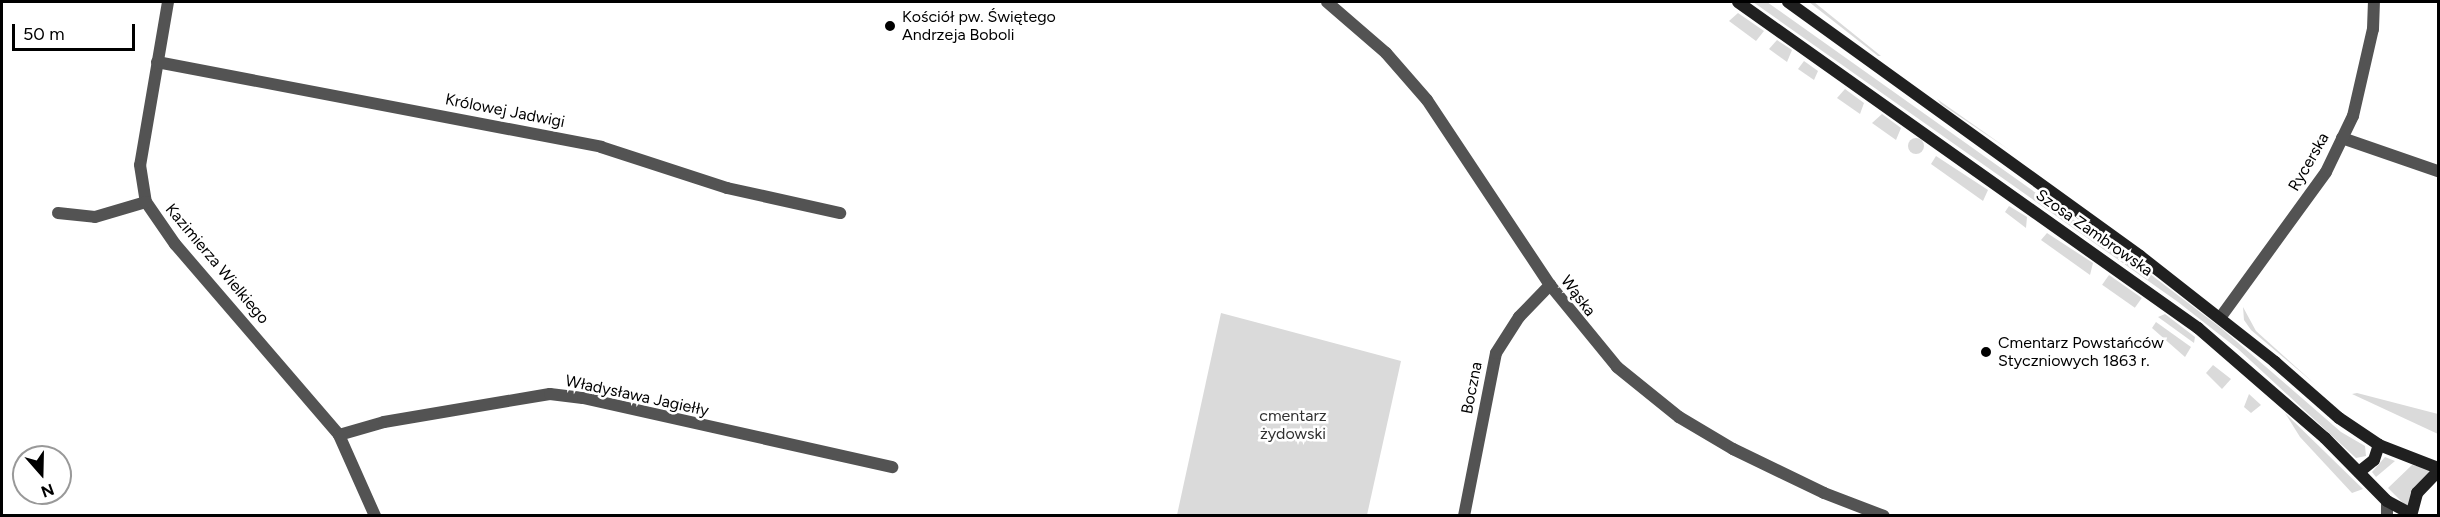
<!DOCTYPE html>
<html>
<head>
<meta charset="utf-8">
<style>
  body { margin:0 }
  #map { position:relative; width:2440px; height:517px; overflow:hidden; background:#fff; font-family:Figtree,sans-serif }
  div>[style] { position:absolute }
  .green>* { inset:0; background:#dadada; transform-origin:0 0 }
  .round { border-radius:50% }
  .minor>* { height:12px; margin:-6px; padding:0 6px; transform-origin:6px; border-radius:6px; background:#535353 }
  .tertiary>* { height:12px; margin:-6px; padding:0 6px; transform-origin:6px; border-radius:6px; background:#535353 }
  .secondary>* { height:12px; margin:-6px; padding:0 6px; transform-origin:6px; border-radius:6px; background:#202020 }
  .dots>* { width:16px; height:16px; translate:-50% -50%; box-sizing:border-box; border:3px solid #fff; border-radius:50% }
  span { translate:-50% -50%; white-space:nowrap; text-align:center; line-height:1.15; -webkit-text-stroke:5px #fff; paint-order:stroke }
  .poi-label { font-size:16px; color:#000 }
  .left { translate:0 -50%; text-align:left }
  .street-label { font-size:16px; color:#000 }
  .park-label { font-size:16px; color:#313131 }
  .frame { position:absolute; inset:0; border:3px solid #000; pointer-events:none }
  .north { position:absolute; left:12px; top:445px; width:60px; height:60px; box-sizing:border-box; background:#fff; border:2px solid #999; border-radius:50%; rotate:160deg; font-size:16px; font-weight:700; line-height:24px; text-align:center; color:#000 }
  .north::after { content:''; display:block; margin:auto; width:21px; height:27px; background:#000; clip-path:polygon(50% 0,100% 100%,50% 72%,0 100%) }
  .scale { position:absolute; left:12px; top:24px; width:123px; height:27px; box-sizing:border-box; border:3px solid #000; border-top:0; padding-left:8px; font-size:18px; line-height:21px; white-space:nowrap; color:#000; -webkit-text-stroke:4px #fff; paint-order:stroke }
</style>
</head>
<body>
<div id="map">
  <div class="green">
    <div style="clip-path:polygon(1753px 2px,1767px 2px,2150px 274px,2221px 328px,2341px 432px,2365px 446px,2366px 456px,2356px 458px,2238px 349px,2178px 302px)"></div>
    <div style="clip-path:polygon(1809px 2px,1814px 2px,1881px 56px,1878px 56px)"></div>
    <div style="clip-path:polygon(1738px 13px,1764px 31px,1756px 41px,1729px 21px)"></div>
    <div style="clip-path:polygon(1777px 40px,1792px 50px,1787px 62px,1769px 49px)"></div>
    <div style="clip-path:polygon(1804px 61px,1818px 71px,1814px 80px,1798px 69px)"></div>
    <div style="clip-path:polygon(1845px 89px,1864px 103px,1860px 114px,1837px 98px)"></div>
    <div style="clip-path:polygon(1937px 99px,2011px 151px,1941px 104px)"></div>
    <div style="clip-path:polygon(1882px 114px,1901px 128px,1896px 140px,1872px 123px)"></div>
    <div class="round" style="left:1908px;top:138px;width:16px;height:16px"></div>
    <div style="clip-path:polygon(1936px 156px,1988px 190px,1983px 201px,1931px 164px)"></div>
    <div style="clip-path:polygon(2009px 206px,2027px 217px,2026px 228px,2005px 212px)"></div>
    <div style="clip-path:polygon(2047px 233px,2093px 263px,2090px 275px,2041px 240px)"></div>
    <div style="left:2109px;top:275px;width:40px;height:12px;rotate:35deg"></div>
    <div style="clip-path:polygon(2243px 307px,2256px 331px,2316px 385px,2251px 330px,2244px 320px)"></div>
    <div style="clip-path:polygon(1221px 313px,1401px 361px,1367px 515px,1177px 515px)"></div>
    <div style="clip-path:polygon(2165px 314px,2195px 337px,2194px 343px,2158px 317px)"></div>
    <div style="clip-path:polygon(2156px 322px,2191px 347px,2185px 357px,2152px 328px)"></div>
    <div style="clip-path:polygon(2213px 365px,2231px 379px,2222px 389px,2206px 373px)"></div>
    <div style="clip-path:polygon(2357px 393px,2438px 414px,2438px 434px,2352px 394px)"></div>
    <div style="clip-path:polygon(2249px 394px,2261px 405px,2251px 413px,2244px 407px)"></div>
    <div style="clip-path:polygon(2285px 413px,2363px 489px,2352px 493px,2300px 437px)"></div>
    <div style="clip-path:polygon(2385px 457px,2395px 461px,2376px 477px,2372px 472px)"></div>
    <div style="clip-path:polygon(2412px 465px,2431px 469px,2416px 486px,2408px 508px,2388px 488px)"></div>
  </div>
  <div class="minor">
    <div style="left:168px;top:2px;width:165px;rotate:99.7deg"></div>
    <div style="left:140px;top:165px;width:37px;rotate:81deg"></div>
    <div style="left:146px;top:202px;width:51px;rotate:55.4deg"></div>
    <div style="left:175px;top:244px;width:252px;rotate:49.3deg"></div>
    <div style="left:339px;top:435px;width:89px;rotate:66deg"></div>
    <div style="left:1327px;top:2px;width:78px;rotate:40.8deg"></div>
    <div style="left:1386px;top:53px;width:62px;rotate:48.9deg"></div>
    <div style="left:1427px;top:100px;width:222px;rotate:56.4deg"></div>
    <div style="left:1550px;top:285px;width:106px;rotate:50.7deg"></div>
    <div style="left:1617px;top:367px;width:80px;rotate:38.9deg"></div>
    <div style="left:1679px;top:417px;width:63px;rotate:30.7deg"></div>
    <div style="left:1733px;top:449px;width:101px;rotate:25.8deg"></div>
    <div style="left:1824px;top:493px;width:64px;rotate:21deg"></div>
    <div style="left:157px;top:62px;width:452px;rotate:10.8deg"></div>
    <div style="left:601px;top:147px;width:133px;rotate:18deg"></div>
    <div style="left:727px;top:188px;width:116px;rotate:12.5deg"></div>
    <div style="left:2342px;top:138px;width:102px;rotate:19deg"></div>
    <div style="left:58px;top:213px;width:37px;rotate:6deg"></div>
    <div style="left:95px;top:217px;width:53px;rotate:-16.4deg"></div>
    <div style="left:2220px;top:318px;width:180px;rotate:-54deg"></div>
    <div style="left:2326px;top:172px;width:62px;rotate:-64.3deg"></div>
    <div style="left:2353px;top:116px;width:89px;rotate:-77.1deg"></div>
    <div style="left:2373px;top:29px;width:27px;rotate:-88deg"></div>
    <div style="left:339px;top:435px;width:47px;rotate:-16.1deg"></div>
    <div style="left:384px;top:422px;width:168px;rotate:-9.6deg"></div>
    <div style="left:550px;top:394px;width:33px;rotate:7deg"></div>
    <div style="left:583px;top:398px;width:317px;rotate:12.6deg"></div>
    <div style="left:1464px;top:516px;width:166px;rotate:-78.9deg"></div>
    <div style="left:1496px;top:353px;width:43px;rotate:-57.4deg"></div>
    <div style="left:1519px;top:317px;width:45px;rotate:-45.9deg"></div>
  </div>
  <div class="tertiary">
    <div style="left:2387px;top:501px;width:15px;rotate:90deg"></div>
  </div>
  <div class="secondary">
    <div style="left:1738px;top:2px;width:564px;rotate:35.33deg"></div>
    <div style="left:2198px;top:328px;width:168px;rotate:40.9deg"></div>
    <div style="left:2325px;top:438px;width:88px;rotate:45.5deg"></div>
    <div style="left:2387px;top:501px;width:27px;rotate:28deg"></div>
    <div style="left:1788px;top:2px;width:434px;rotate:35.8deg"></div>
    <div style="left:2140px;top:256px;width:172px;rotate:38.1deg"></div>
    <div style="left:2275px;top:362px;width:85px;rotate:41.2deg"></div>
    <div style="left:2339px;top:418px;width:48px;rotate:34deg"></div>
    <div style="left:2379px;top:445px;width:63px;rotate:21.3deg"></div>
    <div style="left:2359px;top:472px;width:19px;rotate:-39deg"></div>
    <div style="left:2374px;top:460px;width:16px;rotate:-72deg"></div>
    <div style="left:2411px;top:516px;width:24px;rotate:-75deg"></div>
    <div style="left:2417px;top:493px;width:30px;rotate:-46deg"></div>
  </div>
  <div class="dots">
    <div style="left:890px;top:26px;background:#000"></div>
    <div style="left:1986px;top:352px;background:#000"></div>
  </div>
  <div class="poi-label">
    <span class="left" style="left:902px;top:26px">Kościół pw. Świętego<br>Andrzeja Boboli</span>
    <span class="left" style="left:1998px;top:352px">Cmentarz Powstańców<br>Styczniowych 1863 r.</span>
  </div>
  <div class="street-label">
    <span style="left:505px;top:111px;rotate:11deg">Królowej Jadwigi</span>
    <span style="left:2309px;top:162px;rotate:-60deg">Rycerska</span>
    <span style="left:2094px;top:233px;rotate:35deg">Szosa Zambrowska</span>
    <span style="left:217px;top:264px;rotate:50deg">Kazimierza Wielkiego</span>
    <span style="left:1578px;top:296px;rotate:53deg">Wąska</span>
    <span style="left:1472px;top:388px;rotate:-79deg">Boczna</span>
    <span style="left:637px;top:396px;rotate:12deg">Władysława Jagiełły</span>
  </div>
  <div class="park-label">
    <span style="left:1293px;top:425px">cmentarz<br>żydowski</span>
  </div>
  <div class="frame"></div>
  <div class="north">N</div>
  <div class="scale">50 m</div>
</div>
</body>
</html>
